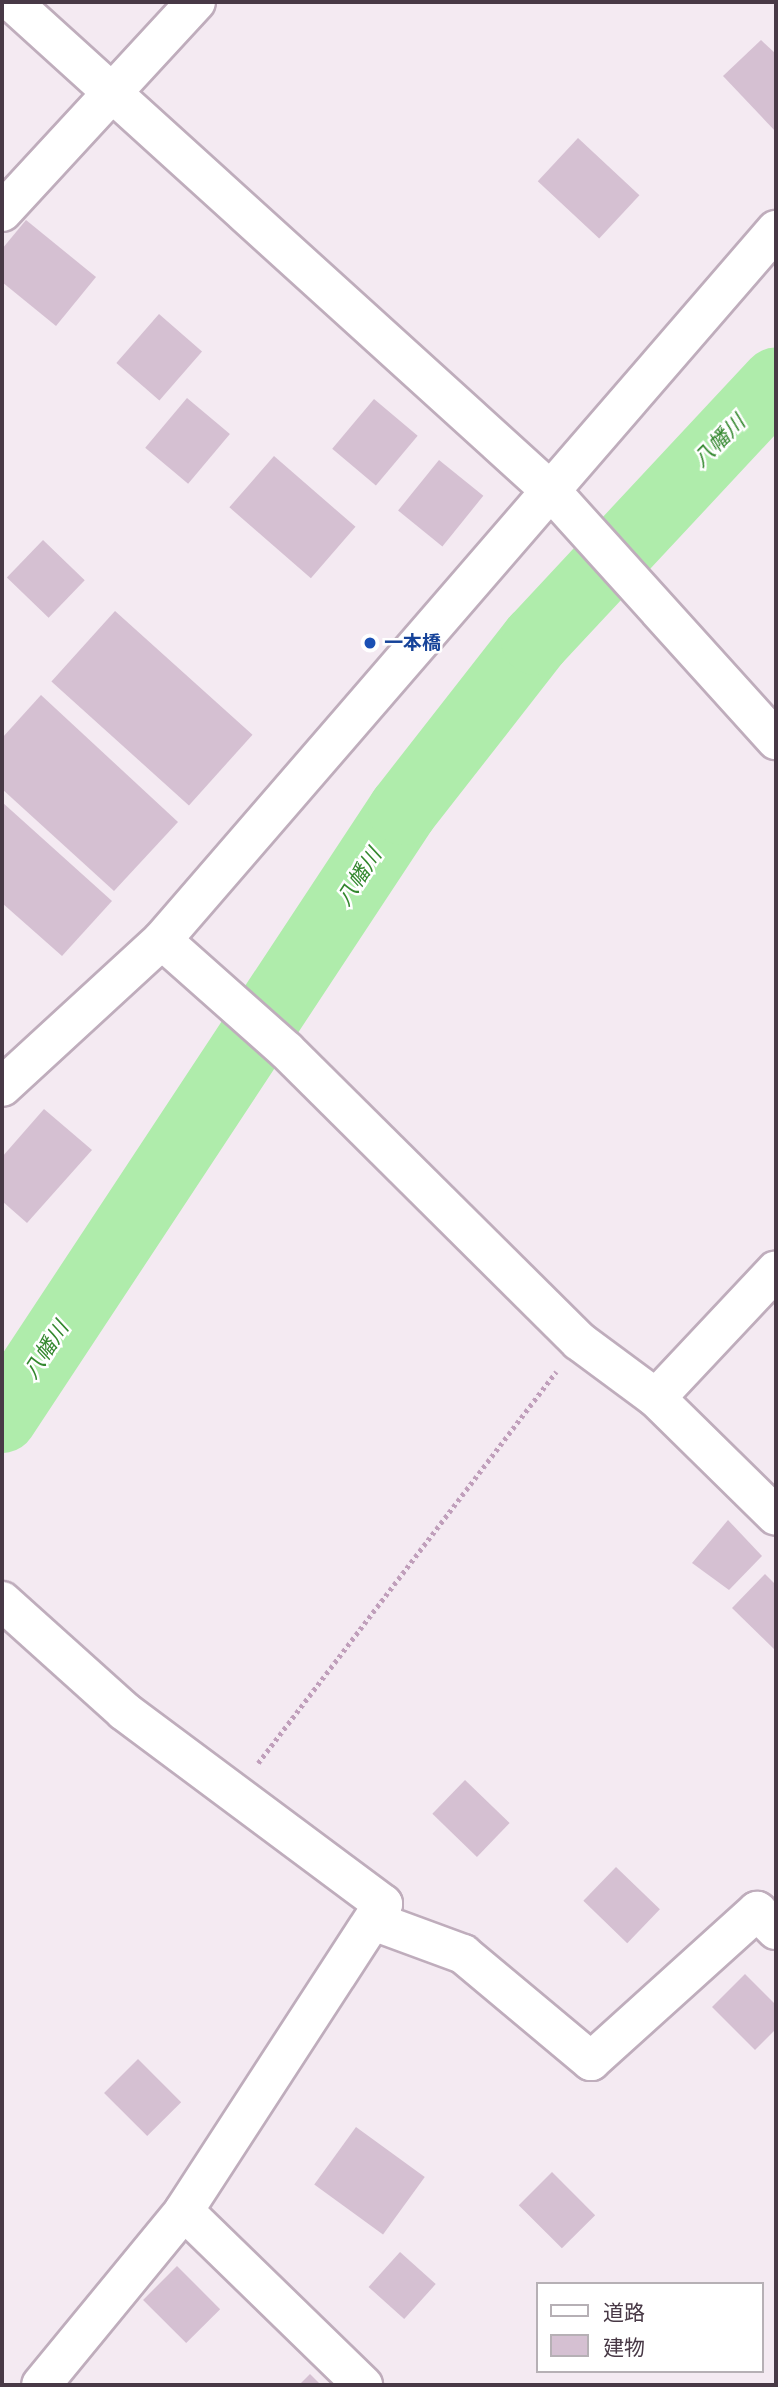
<!DOCTYPE html>
<html>
<head>
<meta charset="utf-8">
<style>
  body { margin:0 }
  #map { position:relative; width:778px; height:2387px; overflow:hidden; background:#f4eaf2; font-family:"Work Sans","Noto Sans JP",sans-serif }
  div>[style] { position:absolute }
  .river>* { height:70px; margin:-35px; padding:0 35px; transform-origin:35px; border-radius:35px; background:#afecab }
  .building>* { inset:0; background:#d5c0d2; transform-origin:0 0 }
  .path>* { height:4.5px; margin-top:-2.25px; transform-origin:0; background:repeating-linear-gradient(90deg,#c09fbb 0 3.5px,transparent 0 7px) }
  .roads { filter:drop-shadow(2px 0 #bfadbc) drop-shadow(-2px 0 #bfadbc) drop-shadow(0 2px #bfadbc) drop-shadow(0 -2px #bfadbc) }
  .minor>* { height:38px; margin:-19px; padding:0 19px; transform-origin:19px; border-radius:19px; background:#fff }
  .tertiary>* { height:38px; margin:-19px; padding:0 19px; transform-origin:19px; border-radius:19px; background:#fff }
  .dots>* { width:19px; height:19px; translate:-50% -50%; box-sizing:border-box; border:4px solid #fff; border-radius:50% }
  span { translate:-50% -50%; white-space:nowrap; text-align:center; line-height:1.15; -webkit-text-stroke:5px #fff; paint-order:stroke }
  .transit-label { font-size:19px; color:#164399; font-weight:700 }
  .left { translate:0 -50%; text-align:left }
  .water-label { font-size:21px; color:#33872e; font-style:italic }
  .frame { position:absolute; inset:0; border:4px solid #483946; pointer-events:none }
  .legend { position:absolute; left:536px; top:2282px; width:228px; height:91px; box-sizing:border-box; background:#fff; border:2px solid #b6b0b5; margin:0; padding:9px 12px; list-style:none; font-size:21px; color:#483946 }
  .legend li { display:flex; align-items:center; gap:14px; height:35px }
  .legend b { width:35px; border:2px solid #b6b0b5 }
</style>
</head>
<body>
<div id="map">
  <div class="river">
    <div style="left:2px;top:1418px;width:728px;rotate:-56.59deg"></div>
    <div style="left:403px;top:810px;width:216px;rotate:-52deg"></div>
    <div style="left:536px;top:640px;width:352px;rotate:-47deg"></div>
  </div>
  <div class="building">
    <div style="clip-path:polygon(761px 40px,776px 54px,776px 132px,723px 76px)"></div>
    <div style="left:578px;top:138px;width:84px;height:59px;rotate:43deg"></div>
    <div style="clip-path:polygon(26px 220px,96px 277px,56px 326px,2px 282px,2px 249px)"></div>
    <div style="left:159px;top:314px;width:57px;height:65px;rotate:41deg"></div>
    <div style="left:187px;top:398px;width:56px;height:65px;rotate:40deg"></div>
    <div style="left:374px;top:399px;width:57px;height:65px;rotate:40deg"></div>
    <div style="left:274px;top:456px;width:108px;height:68px;rotate:41deg"></div>
    <div style="left:439px;top:460px;width:57px;height:65px;rotate:39deg"></div>
    <div style="left:43px;top:540px;width:58px;height:52px;rotate:44deg"></div>
    <div style="left:115px;top:611px;width:185px;height:95px;rotate:42deg"></div>
    <div style="clip-path:polygon(41px 695px,178px 822px,114px 891px,2px 789px,2px 738px)"></div>
    <div style="clip-path:polygon(2px 802px,112px 901px,62px 956px,2px 903px)"></div>
    <div style="clip-path:polygon(44px 1109px,92px 1150px,27px 1223px,2px 1201px,2px 1157px)"></div>
    <div style="clip-path:polygon(728px 1520px,762px 1556px,729px 1590px,692px 1563px)"></div>
    <div style="clip-path:polygon(765px 1574px,776px 1585px,776px 1651px,732px 1608px)"></div>
    <div style="left:465px;top:1780px;width:62px;height:47px;rotate:44deg"></div>
    <div style="left:616px;top:1867px;width:61px;height:47px;rotate:44deg"></div>
    <div style="clip-path:polygon(745px 1974px,776px 2005px,776px 2029px,755px 2050px,712px 2007px)"></div>
    <div style="left:138px;top:2059px;width:61px;height:48px;rotate:45deg"></div>
    <div style="left:356px;top:2127px;width:85px;height:71px;rotate:36deg"></div>
    <div style="left:552px;top:2172px;width:61px;height:47px;rotate:45deg"></div>
    <div style="left:400px;top:2252px;width:48px;height:47px;rotate:42deg"></div>
    <div style="left:177px;top:2266px;width:61px;height:48px;rotate:45deg"></div>
    <div style="clip-path:polygon(310px 2374px,321px 2385px,299px 2385px)"></div>
  </div>
  <div class="path">
    <div style="left:258px;top:1763px;width:492px;rotate:-52.7deg"></div>
  </div>
  <div class="roads">
    <div class="minor">
      <div style="left:2px;top:212px;width:286px;rotate:-47.3deg"></div>
      <div style="left:162px;top:940px;width:167px;rotate:41.6deg"></div>
      <div style="left:287px;top:1051px;width:412px;rotate:44.8deg"></div>
      <div style="left:579px;top:1341px;width:96px;rotate:36.5deg"></div>
      <div style="left:656px;top:1398px;width:168px;rotate:44.5deg"></div>
      <div style="left:656px;top:1398px;width:175px;rotate:-46.8deg"></div>
      <div style="left:2px;top:1601px;width:164px;rotate:42deg"></div>
      <div style="left:124px;top:1711px;width:323px;rotate:36.7deg"></div>
      <div style="left:383px;top:1904px;width:366px;rotate:123deg"></div>
      <div style="left:184px;top:2211px;width:225px;rotate:129.4deg"></div>
      <div style="left:376px;top:1922px;width:93px;rotate:20.2deg"></div>
      <div style="left:463px;top:1954px;width:167px;rotate:39.9deg"></div>
      <div style="left:591px;top:2061px;width:224px;rotate:-42.1deg"></div>
      <div style="left:757px;top:1911px;width:27px;rotate:45deg"></div>
      <div style="left:184px;top:2211px;width:250px;rotate:44.2deg"></div>
    </div>
    <div class="tertiary">
      <div style="left:12px;top:2px;width:728px;rotate:42.22deg"></div>
      <div style="left:551px;top:491px;width:336px;rotate:47.9deg"></div>
      <div style="left:2px;top:1087px;width:217px;rotate:-42.6deg"></div>
      <div style="left:162px;top:940px;width:939px;rotate:-49.15deg"></div>
    </div>
  </div>
  <div class="dots">
    <div style="left:370px;top:643px;background:#1a4fb4"></div>
  </div>
  <div class="transit-label">
    <span class="left" style="left:384px;top:643px">一本橋</span>
  </div>
  <div class="water-label">
    <span style="left:719px;top:441px;rotate:-45deg">八幡川</span>
    <span style="left:359px;top:877px;rotate:-57deg">八幡川</span>
    <span style="left:46px;top:1350px;rotate:-57deg">八幡川</span>
  </div>
  <div class="frame"></div>
  <ul class="legend">
  <li><b style="height:9px;background:#fff"></b>道路</li>
  <li><b style="height:19px;background:#d5c0d2"></b>建物</li>
  </ul>
</div>
</body>
</html>
